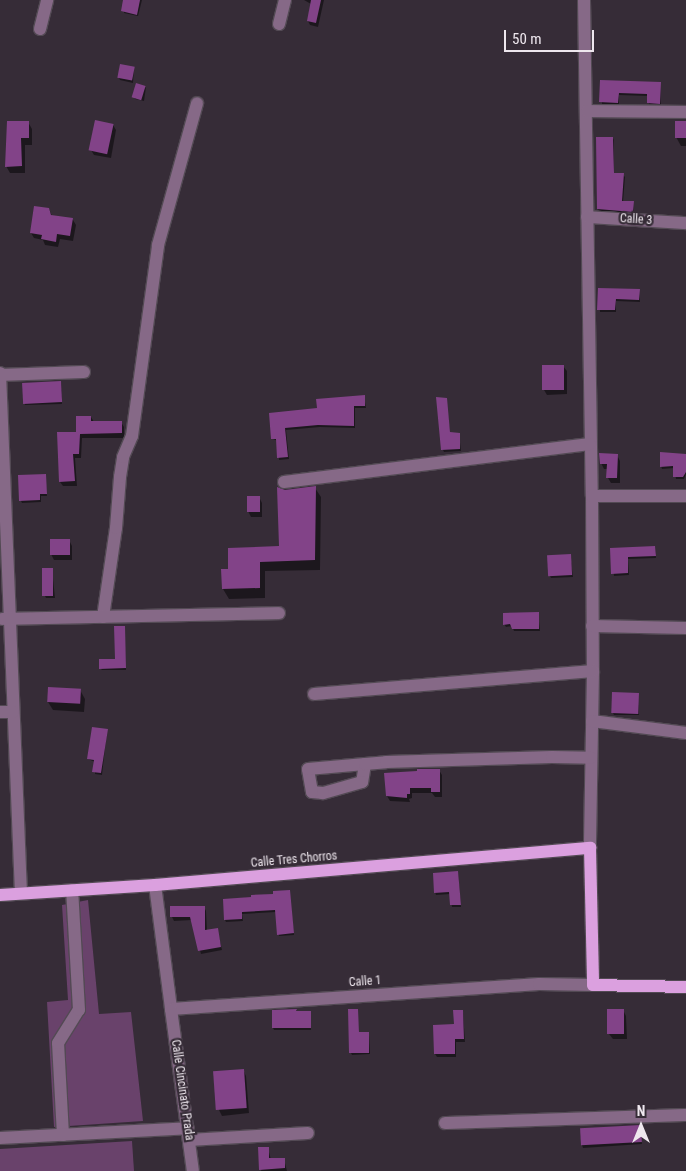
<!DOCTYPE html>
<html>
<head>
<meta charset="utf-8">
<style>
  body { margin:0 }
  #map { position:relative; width:686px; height:1171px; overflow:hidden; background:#362c37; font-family:"Roboto Condensed",sans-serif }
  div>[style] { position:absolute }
  .green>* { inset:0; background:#69426b }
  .shadow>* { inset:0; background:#0007 }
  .building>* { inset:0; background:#824388; transform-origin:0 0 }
  .roads { filter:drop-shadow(1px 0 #534a54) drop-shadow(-1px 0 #534a54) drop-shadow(0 1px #534a54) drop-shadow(0 -1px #534a54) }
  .minor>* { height:12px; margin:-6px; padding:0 6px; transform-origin:6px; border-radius:6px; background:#866987 }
  .major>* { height:12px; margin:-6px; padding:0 6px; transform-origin:6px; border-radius:6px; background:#dba0df }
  span { translate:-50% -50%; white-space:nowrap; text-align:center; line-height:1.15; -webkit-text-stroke:4.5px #362c37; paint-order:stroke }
  .street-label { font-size:12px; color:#eee7ee }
  .north { position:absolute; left:616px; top:1101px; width:50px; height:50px; -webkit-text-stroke:4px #362c37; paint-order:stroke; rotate:0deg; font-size:14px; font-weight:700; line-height:20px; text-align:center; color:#eee7ee }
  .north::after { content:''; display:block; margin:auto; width:18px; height:22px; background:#eee7ee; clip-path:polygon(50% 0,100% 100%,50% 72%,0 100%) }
  .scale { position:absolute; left:504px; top:30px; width:90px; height:22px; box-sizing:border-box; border:2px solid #eee7ee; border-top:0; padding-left:6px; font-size:15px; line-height:18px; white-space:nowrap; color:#eee7ee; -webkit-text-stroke:4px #362c37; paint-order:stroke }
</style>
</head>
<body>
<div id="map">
  <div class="green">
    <div style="clip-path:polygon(88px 900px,99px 1014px,131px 1012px,143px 1121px,54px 1127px,47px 1002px,68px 1000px,62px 905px)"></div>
    <div style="clip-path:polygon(132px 1141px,134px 1171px,0 1171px,0 1149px)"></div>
  </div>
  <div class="shadow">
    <div style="clip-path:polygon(125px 0,142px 0,138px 16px,124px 13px)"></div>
    <div style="clip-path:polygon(304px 0,324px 0,318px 27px,310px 25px,308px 21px,311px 4px)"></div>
    <div style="clip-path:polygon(134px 68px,133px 83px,120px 80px,119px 78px)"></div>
    <div style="clip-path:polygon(601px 82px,660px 83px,661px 106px,649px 105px,648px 96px,619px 95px,619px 105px,602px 104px)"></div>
    <div style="clip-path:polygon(146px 87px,144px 101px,135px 99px,134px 97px)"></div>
    <div style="clip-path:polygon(28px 122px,32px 129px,32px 145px,25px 145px,25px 173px,10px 173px,6px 166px,6px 147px,9px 147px)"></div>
    <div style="clip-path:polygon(686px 122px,686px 146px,681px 146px,676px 137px)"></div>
    <div style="clip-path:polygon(113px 125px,116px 130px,111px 158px,94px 155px,91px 150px)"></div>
    <div style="clip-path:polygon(597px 138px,613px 138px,614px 140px,614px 174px,623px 175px,625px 177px,623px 202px,633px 202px,634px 214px,599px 211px,598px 209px)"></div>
    <div style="clip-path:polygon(49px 209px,52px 216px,73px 220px,76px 225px,73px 241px,60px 239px,58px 247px,45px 245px,43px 240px,34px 238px,31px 233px)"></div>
    <div style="clip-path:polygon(599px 289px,639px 290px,640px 302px,616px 301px,616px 312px,600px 312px)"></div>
    <div style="clip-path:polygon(563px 366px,567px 371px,567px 394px,547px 395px,544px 390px)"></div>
    <div style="clip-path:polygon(61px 382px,62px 404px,25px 405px,24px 402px)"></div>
    <div style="clip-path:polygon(364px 396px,366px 408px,355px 408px,355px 428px,320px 427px,286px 430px,289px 459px,279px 460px,278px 441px,273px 439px,270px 414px,318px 409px)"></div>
    <div style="clip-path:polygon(446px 399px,450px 433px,459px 434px,461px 451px,444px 452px,443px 450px)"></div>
    <div style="clip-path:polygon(91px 417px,94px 422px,121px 422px,124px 427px,124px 438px,82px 438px,81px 458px,75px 458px,77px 486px,63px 486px,60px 482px,77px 433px)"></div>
    <div style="clip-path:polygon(686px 454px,686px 474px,684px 479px,676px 479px,674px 468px,662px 469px,661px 466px)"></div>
    <div style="clip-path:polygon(617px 455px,620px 461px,620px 483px,611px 483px,608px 478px,608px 469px,604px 469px,601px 463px)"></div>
    <div style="clip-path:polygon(45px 476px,47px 496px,41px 496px,41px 502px,22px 503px,21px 501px)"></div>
    <div style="clip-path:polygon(315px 488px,321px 497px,320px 570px,265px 571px,265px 598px,229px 599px,223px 589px,230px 570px,280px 547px)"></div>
    <div style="clip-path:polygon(259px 497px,262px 503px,262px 517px,251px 517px,248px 511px)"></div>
    <div style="clip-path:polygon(69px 540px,72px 546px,72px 560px,54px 560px,51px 554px)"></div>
    <div style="clip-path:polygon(655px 547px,656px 558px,628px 559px,629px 575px,614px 576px,611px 549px)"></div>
    <div style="clip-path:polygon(570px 555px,573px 577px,551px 578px,550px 576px)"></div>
    <div style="clip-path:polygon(52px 569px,55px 598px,46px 598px,45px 596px)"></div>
    <div style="clip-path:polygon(538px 613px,540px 631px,514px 631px,512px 626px,506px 627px,504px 624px)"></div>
    <div style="clip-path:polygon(124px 627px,126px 670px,102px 670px,100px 668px,116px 660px)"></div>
    <div style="clip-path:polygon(80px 690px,85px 699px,84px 712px,53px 710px,48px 702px)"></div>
    <div style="clip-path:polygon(638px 694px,639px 715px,614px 715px,613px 713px)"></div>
    <div style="clip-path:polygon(107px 730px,102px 775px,95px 774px,95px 762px,88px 759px)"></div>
    <div style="clip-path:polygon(439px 770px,442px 775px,442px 797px,435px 797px,432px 793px,412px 793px,412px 798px,409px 799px,410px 802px,390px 801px,387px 796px)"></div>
    <div style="clip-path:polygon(458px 873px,461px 907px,452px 907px,450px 894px,436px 895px,435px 892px)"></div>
    <div style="clip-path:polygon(289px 891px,294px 935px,279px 936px,276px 912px,242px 914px,243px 921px,226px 922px,225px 920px,224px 900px,275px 895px)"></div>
    <div style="clip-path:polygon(204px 907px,206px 911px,207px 931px,217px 929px,222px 950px,201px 954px,192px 920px,174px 921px,172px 917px)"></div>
    <div style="clip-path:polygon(296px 1010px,297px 1012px,310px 1012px,311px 1030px,274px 1030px,273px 1028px)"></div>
    <div style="clip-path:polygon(357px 1010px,359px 1034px,368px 1033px,369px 1035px,370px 1054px,352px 1055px,351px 1053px)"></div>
    <div style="clip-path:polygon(623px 1010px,626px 1016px,627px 1039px,613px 1039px,609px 1034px)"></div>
    <div style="clip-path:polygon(463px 1012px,465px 1042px,456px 1042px,456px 1057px,437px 1057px,435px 1054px)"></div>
    <div style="clip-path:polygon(243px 1070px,246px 1076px,249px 1113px,222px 1116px,219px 1110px)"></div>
    <div style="clip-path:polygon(640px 1126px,642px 1144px,583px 1148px,582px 1145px)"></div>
    <div style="clip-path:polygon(268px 1148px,271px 1160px,284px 1159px,287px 1171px,261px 1171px)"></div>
  </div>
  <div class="building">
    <div style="clip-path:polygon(123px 0,140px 0,137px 15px,121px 11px)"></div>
    <div style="clip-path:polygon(311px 0,321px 0,316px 23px,307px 21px)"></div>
    <div style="left:120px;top:64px;width:15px;height:14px;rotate:11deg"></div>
    <div style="clip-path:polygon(600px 80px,661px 82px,660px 104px,647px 103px,647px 94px,619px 93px,618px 103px,599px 102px)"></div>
    <div style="left:136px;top:83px;width:10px;height:15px;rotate:17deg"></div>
    <div style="left:95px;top:120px;width:19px;height:31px;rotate:12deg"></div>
    <div style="clip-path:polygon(7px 121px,29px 121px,29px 138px,21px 138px,22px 166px,5px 167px)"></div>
    <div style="left:675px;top:121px;width:11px;height:17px"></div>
    <div style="clip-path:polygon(596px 137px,613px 137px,614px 173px,624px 173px,622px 201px,634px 201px,633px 212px,597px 209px)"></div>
    <div style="clip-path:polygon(34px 206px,49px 208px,51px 215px,73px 218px,70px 236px,57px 234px,56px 242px,41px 239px,42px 235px,30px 233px)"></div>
    <div style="clip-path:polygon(598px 288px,640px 289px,639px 300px,616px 299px,615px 310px,597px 310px)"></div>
    <div style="left:542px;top:365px;width:22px;height:25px"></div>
    <div style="left:61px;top:381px;width:21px;height:39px;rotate:87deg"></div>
    <div style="clip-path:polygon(365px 395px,365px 406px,354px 406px,354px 426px,318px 425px,285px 428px,288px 457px,277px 458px,276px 439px,271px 439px,269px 413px,317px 408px,316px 399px)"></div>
    <div style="clip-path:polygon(436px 397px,447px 398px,450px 432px,460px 433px,460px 449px,441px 450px)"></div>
    <div style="clip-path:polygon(76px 416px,91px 416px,91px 421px,122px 421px,122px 433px,80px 434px,79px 454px,73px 454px,75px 481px,59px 482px,57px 432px,76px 432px)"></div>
    <div style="clip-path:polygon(660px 452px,686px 454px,686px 472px,683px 477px,673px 477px,673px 466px,660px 467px)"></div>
    <div style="clip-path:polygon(599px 453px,618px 454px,617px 478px,606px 478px,607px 464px,600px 464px)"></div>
    <div style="clip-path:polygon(46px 474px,47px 494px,40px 494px,40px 500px,19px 501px,18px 475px)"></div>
    <div style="clip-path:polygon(316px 486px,315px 560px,260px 562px,260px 588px,222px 589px,221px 569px,228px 569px,228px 548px,279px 546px,277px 487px,285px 490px)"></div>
    <div style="left:247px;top:496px;width:13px;height:16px"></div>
    <div style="left:50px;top:539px;width:20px;height:16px"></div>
    <div style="clip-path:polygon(655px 546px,656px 556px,628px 557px,628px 573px,611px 574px,610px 548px)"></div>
    <div style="left:571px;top:554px;width:21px;height:24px;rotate:87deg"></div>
    <div style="left:42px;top:568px;width:11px;height:28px"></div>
    <div style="clip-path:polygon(539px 612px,539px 629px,512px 629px,510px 624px,503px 625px,503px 613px)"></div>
    <div style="clip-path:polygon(114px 626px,125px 626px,126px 668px,99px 669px,99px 659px,115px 659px)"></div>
    <div style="left:48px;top:687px;width:33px;height:15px;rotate:3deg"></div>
    <div style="left:612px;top:692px;width:27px;height:21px;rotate:2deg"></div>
    <div style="clip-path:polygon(92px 727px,108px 729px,101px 773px,92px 772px,94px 760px,87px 759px)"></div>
    <div style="clip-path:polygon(417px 769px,440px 769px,440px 792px,431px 792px,431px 788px,410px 788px,410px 794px,407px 794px,407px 798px,386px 796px,384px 773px,417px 771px)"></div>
    <div style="clip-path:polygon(458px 871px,461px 905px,450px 905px,449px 892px,434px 893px,433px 873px)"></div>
    <div style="clip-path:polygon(290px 890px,294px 933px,277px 935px,275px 910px,242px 912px,242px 919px,224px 920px,223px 899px,251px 897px,251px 895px,273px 894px,273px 891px)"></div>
    <div style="clip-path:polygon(170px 906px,205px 906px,205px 930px,218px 928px,221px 947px,198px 951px,190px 917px,170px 917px)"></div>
    <div style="clip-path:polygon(297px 1009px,296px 1011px,311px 1011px,311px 1028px,272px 1028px,272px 1010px)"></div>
    <div style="clip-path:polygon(348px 1009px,358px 1009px,359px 1032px,369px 1032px,369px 1053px,349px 1053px)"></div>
    <div style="left:607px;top:1009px;width:17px;height:25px"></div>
    <div style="clip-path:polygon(453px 1010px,463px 1010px,464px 1039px,455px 1039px,455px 1054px,434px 1054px,433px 1025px,454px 1024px)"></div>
    <div style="left:244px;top:1069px;width:39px;height:31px;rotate:86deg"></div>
    <div style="left:641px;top:1125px;width:17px;height:61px;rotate:87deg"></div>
    <div style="clip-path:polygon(258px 1147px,269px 1147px,269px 1158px,285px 1158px,285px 1168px,259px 1170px)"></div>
  </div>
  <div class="roads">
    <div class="minor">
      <div style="left:584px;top:0;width:496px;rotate:89.1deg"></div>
      <div style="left:592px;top:496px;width:175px;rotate:89.7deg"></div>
      <div style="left:593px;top:671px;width:177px;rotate:91deg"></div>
      <div style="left:279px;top:24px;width:25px;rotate:-76deg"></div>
      <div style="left:40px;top:29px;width:30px;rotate:-76deg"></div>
      <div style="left:587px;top:111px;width:99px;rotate:0.6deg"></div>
      <div style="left:587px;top:217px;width:99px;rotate:3.5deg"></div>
      <div style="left:0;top:373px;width:520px;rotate:87.69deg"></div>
      <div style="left:0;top:375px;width:84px;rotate:-2deg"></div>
      <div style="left:284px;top:482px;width:308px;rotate:-7.1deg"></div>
      <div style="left:592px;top:496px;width:94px"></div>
      <div style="left:103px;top:617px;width:90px;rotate:-81.7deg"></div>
      <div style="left:116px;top:528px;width:51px;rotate:-85.5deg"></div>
      <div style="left:120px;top:477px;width:20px;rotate:-81deg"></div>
      <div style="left:123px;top:457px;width:23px;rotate:-67deg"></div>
      <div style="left:132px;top:436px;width:193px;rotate:-82.2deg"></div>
      <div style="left:158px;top:245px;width:147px;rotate:-74.6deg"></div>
      <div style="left:2px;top:619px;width:277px;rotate:-1.2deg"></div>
      <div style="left:592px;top:626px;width:94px;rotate:1.2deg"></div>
      <div style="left:314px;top:694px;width:280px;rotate:-4.7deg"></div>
      <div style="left:0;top:712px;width:13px"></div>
      <div style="left:592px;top:721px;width:95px;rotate:7.3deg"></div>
      <div style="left:365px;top:764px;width:18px;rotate:99deg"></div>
      <div style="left:362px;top:782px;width:41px;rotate:164.2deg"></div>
      <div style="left:323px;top:793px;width:11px;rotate:-175deg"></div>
      <div style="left:312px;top:792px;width:23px;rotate:-100deg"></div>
      <div style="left:308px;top:769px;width:57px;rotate:-5deg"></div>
      <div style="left:365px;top:764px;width:21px;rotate:-5deg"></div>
      <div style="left:386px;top:762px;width:166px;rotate:-1.7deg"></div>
      <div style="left:552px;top:757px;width:39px;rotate:1deg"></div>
      <div style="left:155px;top:885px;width:125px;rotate:82.6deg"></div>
      <div style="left:171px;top:1009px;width:369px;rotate:-3.9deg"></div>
      <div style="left:539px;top:984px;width:54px;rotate:1.1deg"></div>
      <div style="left:171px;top:1009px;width:163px;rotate:82.3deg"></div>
      <div style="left:445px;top:1123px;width:241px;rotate:-1.9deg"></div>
      <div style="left:63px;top:1135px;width:92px;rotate:-93.1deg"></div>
      <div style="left:58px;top:1043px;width:39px;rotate:-58deg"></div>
      <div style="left:79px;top:1010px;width:120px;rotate:-93.3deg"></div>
      <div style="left:0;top:1138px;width:188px;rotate:-3deg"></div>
      <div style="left:189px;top:1140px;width:119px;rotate:-3.4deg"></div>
    </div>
    <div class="major">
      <div style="left:0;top:895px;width:155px;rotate:-3.7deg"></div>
      <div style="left:155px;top:885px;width:437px;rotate:-4.9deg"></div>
      <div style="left:590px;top:848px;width:137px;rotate:88.7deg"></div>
      <div style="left:593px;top:985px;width:93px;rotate:1.2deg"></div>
    </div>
  </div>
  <div class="street-label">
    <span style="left:636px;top:220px;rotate:4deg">Calle 3</span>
    <span style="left:294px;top:860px;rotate:-5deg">Calle Tres Chorros</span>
    <span style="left:365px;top:982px;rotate:-4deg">Calle 1</span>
    <span style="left:182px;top:1090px;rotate:82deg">Calle Cincinato Prada</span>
  </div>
  <div class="north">N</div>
  <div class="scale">50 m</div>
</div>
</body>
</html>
